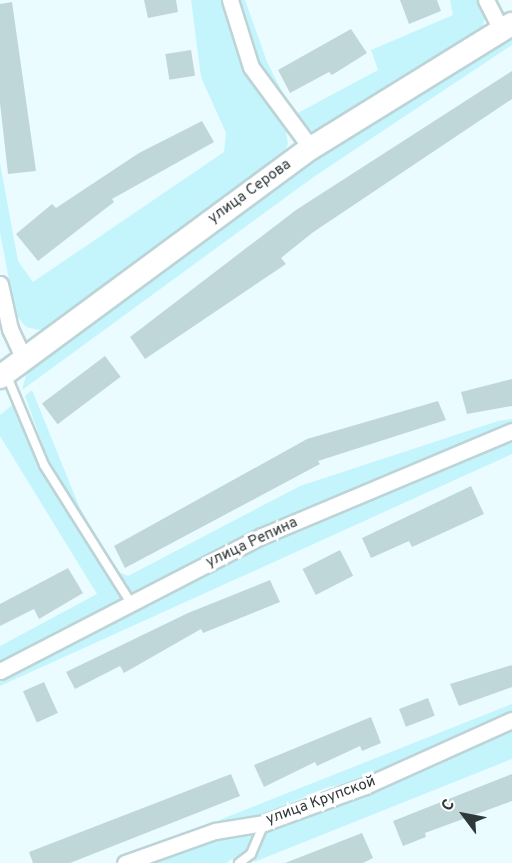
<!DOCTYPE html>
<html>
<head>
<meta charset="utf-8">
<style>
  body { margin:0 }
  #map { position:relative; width:512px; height:863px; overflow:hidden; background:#eafcff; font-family:Overpass,sans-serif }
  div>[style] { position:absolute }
  .green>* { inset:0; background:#c4f5fc }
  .building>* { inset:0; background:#c0d7da; transform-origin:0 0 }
  .roads { filter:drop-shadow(2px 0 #bdd4d7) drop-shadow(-2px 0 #bdd4d7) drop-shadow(0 2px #bdd4d7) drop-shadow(0 -2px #bdd4d7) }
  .lane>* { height:8px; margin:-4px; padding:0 4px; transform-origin:4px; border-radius:4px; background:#fff }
  .street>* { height:15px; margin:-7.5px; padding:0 7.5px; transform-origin:7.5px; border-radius:7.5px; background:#fff }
  .secondary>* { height:22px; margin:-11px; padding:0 11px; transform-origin:11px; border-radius:11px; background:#fff }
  span { translate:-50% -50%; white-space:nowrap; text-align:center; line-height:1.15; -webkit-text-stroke:6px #fff; paint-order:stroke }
  .street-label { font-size:15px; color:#30393a }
  .north { position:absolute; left:434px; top:785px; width:60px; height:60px; -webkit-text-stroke:4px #fff; paint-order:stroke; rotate:302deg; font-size:16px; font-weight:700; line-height:24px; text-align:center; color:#30393a }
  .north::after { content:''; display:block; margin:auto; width:21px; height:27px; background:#30393a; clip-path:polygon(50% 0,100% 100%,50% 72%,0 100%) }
</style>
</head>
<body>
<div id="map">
  <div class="green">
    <div style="clip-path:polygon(191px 0,222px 0,243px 69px,285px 125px,288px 144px,281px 158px,55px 326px,39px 330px,26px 327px,16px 315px,0 233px,0 163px,18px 261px,33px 282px,224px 152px,226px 133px,201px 77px)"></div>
    <div style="clip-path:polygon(236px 0,245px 0,267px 62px,294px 115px,378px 70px,371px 50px,453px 15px,450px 0,478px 0,486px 15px,481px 31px,318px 133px,312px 131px,287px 109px,257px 62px)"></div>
    <div style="clip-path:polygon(512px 34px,512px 45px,315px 176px,22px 390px,28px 368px,317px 156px)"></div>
    <div style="clip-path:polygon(32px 390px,79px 506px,116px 571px,128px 576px,300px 486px,498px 421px,512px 419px,512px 425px,142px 593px,132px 593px,110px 566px,49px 463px,25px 396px)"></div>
    <div style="clip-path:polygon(16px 402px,41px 468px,124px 602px,0 665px,0 646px,97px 594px,0 436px,0 415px)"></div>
    <div style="clip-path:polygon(512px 438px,512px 454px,0 686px,0 677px,263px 543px)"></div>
    <div style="clip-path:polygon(512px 704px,512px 714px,364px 782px,328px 787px,264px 814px,212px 823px)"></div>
    <div style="clip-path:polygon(512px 726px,512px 759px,254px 862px,267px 826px)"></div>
    <div style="clip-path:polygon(257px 828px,247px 849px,226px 863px,140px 863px,217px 836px)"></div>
  </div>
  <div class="building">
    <div style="clip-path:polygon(144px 0,176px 0,178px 12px,148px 18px)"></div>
    <div style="clip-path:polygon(400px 0,437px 0,441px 11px,409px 24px)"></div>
    <div style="clip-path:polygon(12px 2px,36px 171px,8px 174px,0 103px,0 4px)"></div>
    <div style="clip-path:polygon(351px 29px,367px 53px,332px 75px,329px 72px,290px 93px,278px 70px)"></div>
    <div style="left:191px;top:50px;width:26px;height:26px;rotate:81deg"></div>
    <div style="clip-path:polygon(512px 71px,512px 99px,312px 233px,281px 258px,286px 264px,145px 359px,130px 337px,296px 210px)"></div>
    <div style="clip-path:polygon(202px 121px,214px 142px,112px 199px,114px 202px,38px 261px,16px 234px,52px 204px,56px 208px,139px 153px)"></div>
    <div style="left:105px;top:356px;width:26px;height:79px;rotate:53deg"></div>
    <div style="clip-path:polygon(512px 379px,512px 406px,467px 414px,461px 392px)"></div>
    <div style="clip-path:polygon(438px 401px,446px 420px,318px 461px,320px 464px,125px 568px,114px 546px,307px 439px)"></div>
    <div style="clip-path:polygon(471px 486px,484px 514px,412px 547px,409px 541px,371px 558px,362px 538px)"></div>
    <div style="left:340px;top:550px;width:29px;height:42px;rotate:63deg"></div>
    <div style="clip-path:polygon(68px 568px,83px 593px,39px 619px,34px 609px,0 626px,0 604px)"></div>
    <div style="clip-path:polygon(270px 580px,280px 602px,203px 633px,201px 629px,124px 673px,120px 666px,75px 689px,66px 672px,188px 613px)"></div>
    <div style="clip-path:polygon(512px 665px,512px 687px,459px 706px,450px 684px)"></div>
    <div style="left:44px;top:682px;width:34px;height:23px;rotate:66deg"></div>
    <div style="left:428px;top:698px;width:19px;height:31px;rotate:69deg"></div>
    <div style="clip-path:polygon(371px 717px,381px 743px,362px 751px,360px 746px,317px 766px,315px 762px,264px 787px,254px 765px)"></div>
    <div style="clip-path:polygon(231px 774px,240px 796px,70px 863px,33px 863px,29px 852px)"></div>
    <div style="clip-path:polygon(512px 774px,512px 801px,425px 833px,426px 837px,403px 846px,393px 821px)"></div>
    <div style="clip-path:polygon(362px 833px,373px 858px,363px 863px,285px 863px)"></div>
  </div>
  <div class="roads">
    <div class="lane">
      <div style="left:6px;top:374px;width:99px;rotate:67.3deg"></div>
      <div style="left:44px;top:465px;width:163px;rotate:57.8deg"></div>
      <div style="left:239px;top:863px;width:15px;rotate:-37deg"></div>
      <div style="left:251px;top:854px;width:34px;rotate:-67deg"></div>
    </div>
    <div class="street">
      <div style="left:230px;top:0;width:70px;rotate:72.6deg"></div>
      <div style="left:251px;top:67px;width:101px;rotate:53.5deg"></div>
      <div style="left:486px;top:0;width:34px;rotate:63deg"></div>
      <div style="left:0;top:284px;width:46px;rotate:77.5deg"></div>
      <div style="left:10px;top:329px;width:33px;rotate:65deg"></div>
      <div style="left:0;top:671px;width:295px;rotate:-27.3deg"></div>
      <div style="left:262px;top:536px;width:271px;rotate:-22.8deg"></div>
      <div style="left:125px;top:863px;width:96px;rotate:-19.6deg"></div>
      <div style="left:215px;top:831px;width:50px;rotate:-9.3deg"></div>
      <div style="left:264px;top:823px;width:108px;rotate:-20.1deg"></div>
      <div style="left:365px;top:786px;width:161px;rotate:-24.2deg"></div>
    </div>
    <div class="secondary">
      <div style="left:0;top:377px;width:386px;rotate:-36.4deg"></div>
      <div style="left:311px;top:148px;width:236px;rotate:-31.7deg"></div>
    </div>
  </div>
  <div class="street-label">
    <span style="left:250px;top:192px;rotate:-36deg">улица Серова</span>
    <span style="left:252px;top:543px;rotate:-25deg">улица Репина</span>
    <span style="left:321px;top:801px;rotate:-20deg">улица Крупской</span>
  </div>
  <div class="north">С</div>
</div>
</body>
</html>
